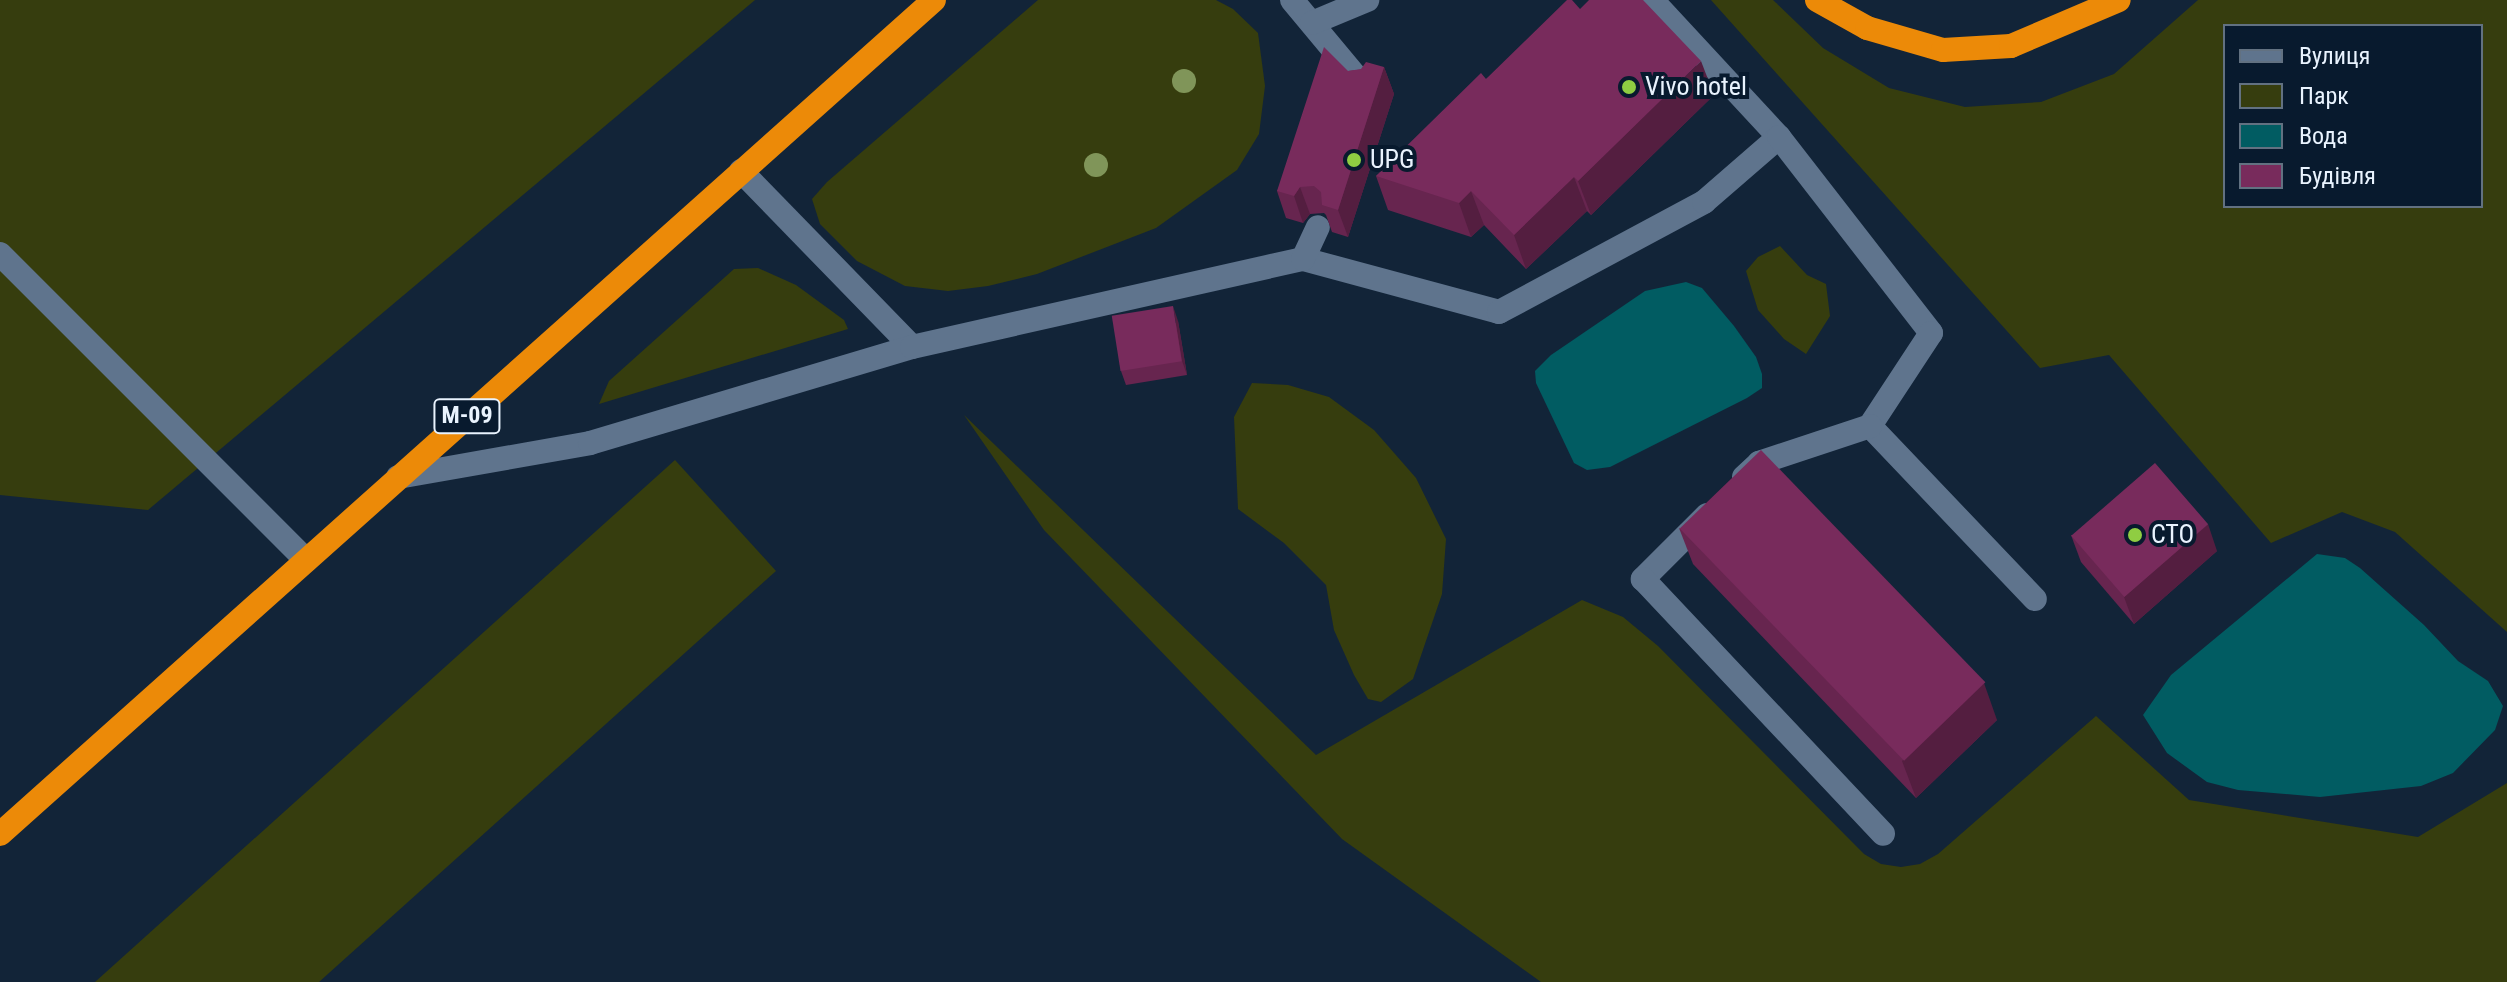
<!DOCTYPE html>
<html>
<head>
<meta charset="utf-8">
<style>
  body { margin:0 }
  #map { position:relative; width:2507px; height:982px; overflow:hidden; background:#122438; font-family:"Roboto Condensed",sans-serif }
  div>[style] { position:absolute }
  .green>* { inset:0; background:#363d0e }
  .water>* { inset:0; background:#015c62 }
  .minor>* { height:24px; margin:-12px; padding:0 12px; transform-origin:12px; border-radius:12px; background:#5f748d }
  .highway>* { height:24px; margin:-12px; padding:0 12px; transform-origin:12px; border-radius:12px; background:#ec8a08 }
  .trees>* { width:24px; height:24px; margin:-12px; border-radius:50%; background:#809559 }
  .wall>* { inset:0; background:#67254f }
  .shaded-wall>* { inset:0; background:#541e40 }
  .building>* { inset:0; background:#782b5c; transform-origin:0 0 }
  .dots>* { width:22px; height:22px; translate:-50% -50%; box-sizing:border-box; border:4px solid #081a2e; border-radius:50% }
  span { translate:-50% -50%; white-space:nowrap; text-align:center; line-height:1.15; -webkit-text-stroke:8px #081a2e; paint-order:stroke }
  .shield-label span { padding:2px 6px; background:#081a2e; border:2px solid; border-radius:6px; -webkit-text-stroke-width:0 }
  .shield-label { font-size:24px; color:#e9f3fe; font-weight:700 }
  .poi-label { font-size:26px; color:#e9f3fe }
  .left { translate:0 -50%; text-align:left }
  .legend { position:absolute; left:2223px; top:24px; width:260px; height:184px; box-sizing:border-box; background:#081a2e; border:2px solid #627181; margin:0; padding:10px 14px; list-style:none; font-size:24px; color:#e9f3fe }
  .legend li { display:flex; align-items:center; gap:16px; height:40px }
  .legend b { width:40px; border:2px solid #627181 }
</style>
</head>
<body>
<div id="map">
  <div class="green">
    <div style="clip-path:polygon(0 0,755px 0,148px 510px,0 495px)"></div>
    <div style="clip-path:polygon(1038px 0,1216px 0,1233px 9px,1258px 33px,1265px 86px,1259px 134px,1237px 170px,1156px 228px,1037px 274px,988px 286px,948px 291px,905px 286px,857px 261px,820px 224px,812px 199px,827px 182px)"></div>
    <div style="clip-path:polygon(evenodd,1711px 0,1773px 0,1823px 48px,1889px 88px,1965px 107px,2041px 102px,2114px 74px,2198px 0,2507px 0,2507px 632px,2395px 532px,2342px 512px,2271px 543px,2109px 355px,2040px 368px,1711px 0,2225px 26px,2481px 26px,2481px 206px,2225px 206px,2225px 26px)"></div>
    <div style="clip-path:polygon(1780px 246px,1807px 275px,1826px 284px,1830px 316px,1806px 354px,1784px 339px,1758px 310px,1746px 271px,1758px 257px)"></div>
    <div style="clip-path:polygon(758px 268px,796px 285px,844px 320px,848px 329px,599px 404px,609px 381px,734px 269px)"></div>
    <div style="clip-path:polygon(1252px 383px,1288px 385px,1329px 397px,1374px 430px,1416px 478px,1446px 539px,1442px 594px,1413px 679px,1381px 702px,1368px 699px,1354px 675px,1334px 630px,1326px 585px,1284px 543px,1238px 509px,1234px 417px)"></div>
    <div style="clip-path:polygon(964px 415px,1316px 755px,1582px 600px,1623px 617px,1658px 646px,1864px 854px,1881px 864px,1901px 867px,1920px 864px,1938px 854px,2096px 716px,2189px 800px,2418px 837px,2507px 783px,2507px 982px,1541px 982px,1342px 839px,1044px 530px)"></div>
    <div style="clip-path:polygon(675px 460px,776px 571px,319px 982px,95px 982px)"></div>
  </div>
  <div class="water">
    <div style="clip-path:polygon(1686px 282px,1702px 288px,1734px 326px,1756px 357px,1762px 374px,1762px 388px,1747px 398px,1610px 467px,1587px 470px,1574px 463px,1536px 383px,1535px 371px,1551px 355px,1645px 291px)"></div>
    <div style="clip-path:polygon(2317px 554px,2345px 558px,2360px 568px,2424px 625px,2458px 661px,2488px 681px,2503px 706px,2495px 730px,2453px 773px,2421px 786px,2320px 797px,2238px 790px,2207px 782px,2167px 753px,2143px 715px,2171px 675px)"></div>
  </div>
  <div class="minor">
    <div style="left:1292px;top:0;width:109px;rotate:50.2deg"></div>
    <div style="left:1652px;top:0;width:187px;rotate:47.2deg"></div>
    <div style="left:1312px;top:23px;width:60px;rotate:-22.7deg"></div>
    <div style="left:741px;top:171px;width:245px;rotate:45.8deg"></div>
    <div style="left:0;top:254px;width:433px;rotate:45deg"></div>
    <div style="left:1303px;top:259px;width:203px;rotate:15.1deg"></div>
    <div style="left:1499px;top:312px;width:233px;rotate:-28.2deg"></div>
    <div style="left:1704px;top:202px;width:99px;rotate:-40.9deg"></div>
    <div style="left:1779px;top:137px;width:248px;rotate:52.2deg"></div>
    <div style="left:1931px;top:333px;width:111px;rotate:123.3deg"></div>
    <div style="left:1870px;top:426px;width:239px;rotate:46.4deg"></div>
    <div style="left:398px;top:477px;width:195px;rotate:-10deg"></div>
    <div style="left:590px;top:443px;width:336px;rotate:-16.6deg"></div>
    <div style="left:912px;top:347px;width:401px;rotate:-12.7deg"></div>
    <div style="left:1303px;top:259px;width:35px;rotate:-65deg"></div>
    <div style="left:1744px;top:477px;width:21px;rotate:-43deg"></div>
    <div style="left:1759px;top:463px;width:117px;rotate:-18.4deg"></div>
    <div style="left:1707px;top:515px;width:91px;rotate:135deg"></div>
    <div style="left:1643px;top:579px;width:350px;rotate:46.7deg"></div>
  </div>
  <div class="highway">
    <div style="left:1817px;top:0;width:57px;rotate:29.2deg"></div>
    <div style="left:1867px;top:28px;width:79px;rotate:16.1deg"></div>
    <div style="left:1943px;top:50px;width:68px;rotate:-3.4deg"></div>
    <div style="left:2011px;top:46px;width:117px;rotate:-23.1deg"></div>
    <div style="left:0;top:834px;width:1252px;rotate:-41.76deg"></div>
  </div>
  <div class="trees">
    <div style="left:1184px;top:81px"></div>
    <div style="left:1096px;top:165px"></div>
  </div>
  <div class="wall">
    <div style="clip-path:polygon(1580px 9px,1714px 95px,1591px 215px,1587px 211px,1526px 269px,1484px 225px,1471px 237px,1388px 210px,1376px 176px,1486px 79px)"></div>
    <div style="clip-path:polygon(1384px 67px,1394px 94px,1348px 237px,1332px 232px,1326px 215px,1324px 213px,1310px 214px,1303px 223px,1286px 218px,1277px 191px,1348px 71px)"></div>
    <div style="clip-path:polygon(1178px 321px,1187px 375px,1126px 385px,1121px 371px)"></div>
    <div style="clip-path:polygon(1679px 528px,1997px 720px,1916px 798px,1693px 564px)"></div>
    <div style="clip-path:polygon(2071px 535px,2217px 551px,2134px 624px,2081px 562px)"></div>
  </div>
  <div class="shaded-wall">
    <div style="clip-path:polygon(1701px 61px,1714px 95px,1591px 215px,1578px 181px)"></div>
    <div style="clip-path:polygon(1384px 67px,1394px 94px,1348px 237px,1338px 210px)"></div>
    <div style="clip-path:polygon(1574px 177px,1587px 211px,1526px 269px,1514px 235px)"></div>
    <div style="clip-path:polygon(1300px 187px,1310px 214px,1303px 223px,1294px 196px)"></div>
    <div style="clip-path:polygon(1471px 191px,1484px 225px,1471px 237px,1459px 203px)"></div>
    <div style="clip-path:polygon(1173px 306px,1178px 321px,1187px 375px,1182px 361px)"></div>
    <div style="clip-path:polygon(2208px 524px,2217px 551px,2134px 624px,2124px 597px)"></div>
    <div style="clip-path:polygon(1984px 683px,1997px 720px,1916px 798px,1902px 761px)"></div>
  </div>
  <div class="building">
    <div style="clip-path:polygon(1567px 0,1572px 0,1580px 9px,1589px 0,1643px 0,1701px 61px,1578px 181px,1574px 177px,1514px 235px,1471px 191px,1459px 203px,1376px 176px,1481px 73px,1486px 79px)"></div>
    <div style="clip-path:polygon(1324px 47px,1348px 71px,1361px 69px,1366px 62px,1384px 67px,1338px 210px,1322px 205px,1321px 192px,1314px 186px,1300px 187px,1294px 196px,1277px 191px)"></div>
    <div style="left:1173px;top:306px;width:56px;height:62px;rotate:81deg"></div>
    <div style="left:1761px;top:450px;width:323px;height:113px;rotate:46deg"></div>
    <div style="left:2155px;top:463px;width:81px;height:111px;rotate:49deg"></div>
  </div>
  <div class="dots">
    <div style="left:1629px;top:87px;background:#8fcd42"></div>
    <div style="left:1354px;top:160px;background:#8fcd42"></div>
    <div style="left:2135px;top:535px;background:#8fcd42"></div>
  </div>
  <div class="shield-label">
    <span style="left:467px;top:416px">М-09</span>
  </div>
  <div class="poi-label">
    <span class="left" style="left:1645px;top:87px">Vivo hotel</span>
    <span class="left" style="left:1370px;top:160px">UPG</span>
    <span class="left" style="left:2151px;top:535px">СТО</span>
  </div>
  <ul class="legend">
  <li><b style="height:10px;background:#5f748d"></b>Вулиця</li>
  <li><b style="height:22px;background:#363d0e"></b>Парк</li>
  <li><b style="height:22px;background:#015c62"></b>Вода</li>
  <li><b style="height:22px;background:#782b5c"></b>Будівля</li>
  </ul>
</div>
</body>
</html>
